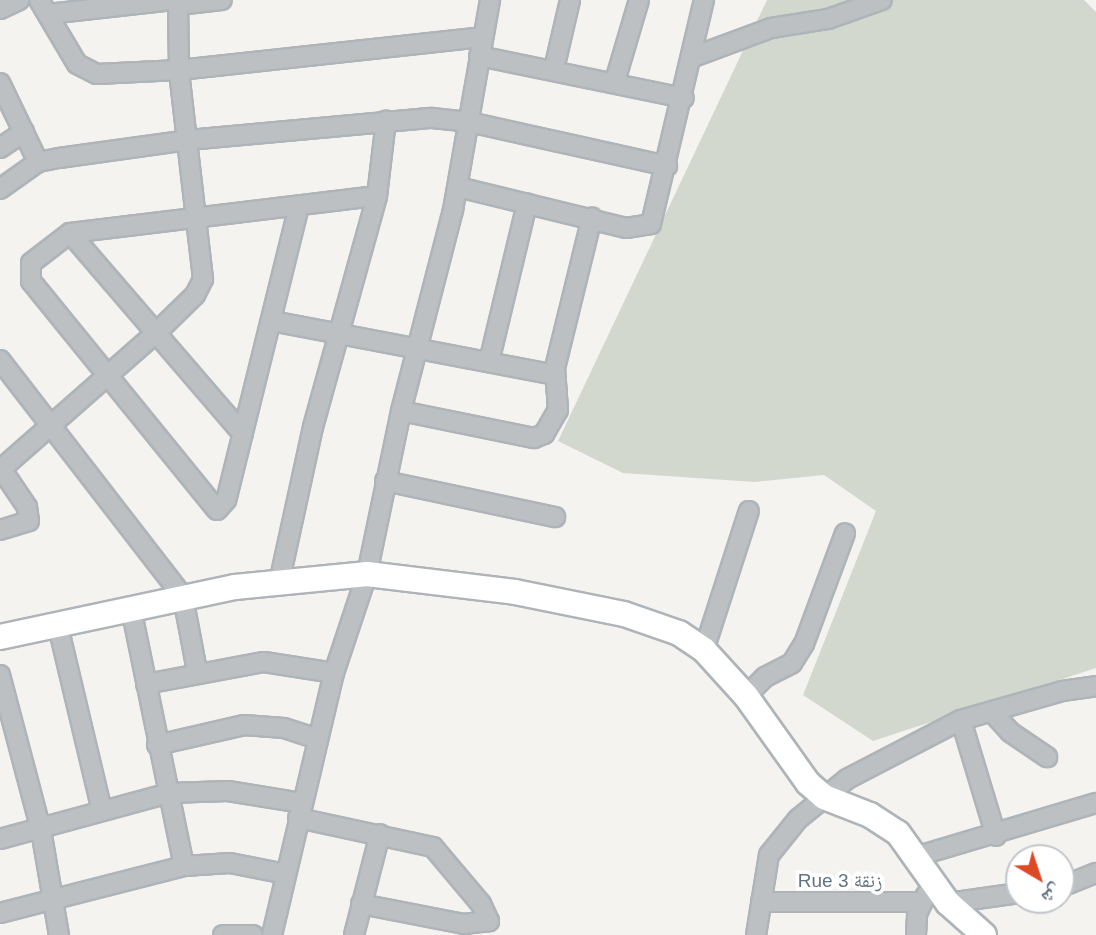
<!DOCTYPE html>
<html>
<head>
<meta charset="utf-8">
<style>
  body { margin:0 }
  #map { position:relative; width:1096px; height:935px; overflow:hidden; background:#f4f3ef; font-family:Helvetica,"Noto Naskh Arabic",sans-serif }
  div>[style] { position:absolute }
  .green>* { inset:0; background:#d3d8cf }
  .roads { filter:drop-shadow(2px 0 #aeb4b8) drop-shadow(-2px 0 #aeb4b8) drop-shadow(0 2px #aeb4b8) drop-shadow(0 -2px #aeb4b8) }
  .street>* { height:18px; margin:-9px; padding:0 9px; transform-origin:9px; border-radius:9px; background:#bcc0c3 }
  .secondary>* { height:24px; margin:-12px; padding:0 12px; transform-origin:12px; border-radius:12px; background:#fff }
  span { translate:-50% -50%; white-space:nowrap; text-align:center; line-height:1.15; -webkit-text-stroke:7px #fff; paint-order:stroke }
  .street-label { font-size:19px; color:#637480 }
  .north { position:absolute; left:1005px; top:844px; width:70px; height:70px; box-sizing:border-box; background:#fff; border:2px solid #c1c7cc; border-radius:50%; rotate:141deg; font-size:19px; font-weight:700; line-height:28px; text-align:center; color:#637480 }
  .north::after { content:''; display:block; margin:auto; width:24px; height:32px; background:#de4925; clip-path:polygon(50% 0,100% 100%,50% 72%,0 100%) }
</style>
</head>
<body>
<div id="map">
  <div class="green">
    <div style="clip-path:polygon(767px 0,1084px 0,1096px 12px,1096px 668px,873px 741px,803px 695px,876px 511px,824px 475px,754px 482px,623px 473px,558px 441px)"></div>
  </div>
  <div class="roads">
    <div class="street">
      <div style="left:39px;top:0;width:74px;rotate:59.3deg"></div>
      <div style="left:77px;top:64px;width:22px;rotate:27deg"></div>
      <div style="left:97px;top:74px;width:82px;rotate:-2.8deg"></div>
      <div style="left:179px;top:70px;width:305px;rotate:-6.2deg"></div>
      <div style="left:178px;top:5px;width:44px;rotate:-6.5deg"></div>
      <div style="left:0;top:9px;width:21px;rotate:-25deg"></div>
      <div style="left:48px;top:14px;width:126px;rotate:-6.4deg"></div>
      <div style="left:479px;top:56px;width:209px;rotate:11.6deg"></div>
      <div style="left:693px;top:57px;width:83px;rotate:-20.4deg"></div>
      <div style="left:771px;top:28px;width:58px;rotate:-9deg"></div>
      <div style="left:828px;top:19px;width:57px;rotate:-19.4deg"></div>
      <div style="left:554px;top:69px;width:71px;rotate:-76.9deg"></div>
      <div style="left:615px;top:81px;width:84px;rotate:-73.5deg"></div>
      <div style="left:0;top:83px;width:88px;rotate:64.3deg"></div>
      <div style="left:0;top:148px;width:29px;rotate:-34deg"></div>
      <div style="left:458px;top:187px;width:173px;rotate:13.7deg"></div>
      <div style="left:626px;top:228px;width:25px;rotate:-9deg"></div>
      <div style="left:651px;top:224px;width:230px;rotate:-76.7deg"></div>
      <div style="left:0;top:189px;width:47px;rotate:-35.4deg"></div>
      <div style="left:38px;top:162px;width:21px;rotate:-11deg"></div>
      <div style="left:59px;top:158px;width:130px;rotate:-7.9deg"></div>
      <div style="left:188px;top:140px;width:245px;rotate:-5.2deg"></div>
      <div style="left:432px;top:118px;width:37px;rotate:6deg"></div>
      <div style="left:469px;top:122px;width:203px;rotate:12.5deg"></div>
      <div style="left:299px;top:206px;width:303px;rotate:103.9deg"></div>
      <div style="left:226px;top:500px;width:13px;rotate:132deg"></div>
      <div style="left:217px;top:510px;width:295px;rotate:-129.1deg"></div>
      <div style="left:31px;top:281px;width:18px;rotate:-90deg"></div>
      <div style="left:31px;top:263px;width:49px;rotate:-37.6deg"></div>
      <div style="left:70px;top:233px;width:309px;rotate:-6.9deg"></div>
      <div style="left:70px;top:233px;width:265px;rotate:49.3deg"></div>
      <div style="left:272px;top:321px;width:287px;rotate:10.8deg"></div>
      <div style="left:0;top:360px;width:299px;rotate:52.3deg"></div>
      <div style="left:183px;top:597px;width:75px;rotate:79.3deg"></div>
      <div style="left:489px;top:362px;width:163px;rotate:-76.5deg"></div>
      <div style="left:401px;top:411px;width:136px;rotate:11.5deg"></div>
      <div style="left:534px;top:438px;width:11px;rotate:-22deg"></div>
      <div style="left:544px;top:434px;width:28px;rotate:-60deg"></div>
      <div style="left:558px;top:410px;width:42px;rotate:-94.1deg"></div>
      <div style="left:555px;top:368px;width:155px;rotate:-76.2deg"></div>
      <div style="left:0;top:470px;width:206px;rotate:-41.3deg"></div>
      <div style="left:155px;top:334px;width:56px;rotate:-44.3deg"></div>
      <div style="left:195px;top:295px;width:18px;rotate:-63deg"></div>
      <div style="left:203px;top:279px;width:210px;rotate:-96.6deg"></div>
      <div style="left:179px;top:70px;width:70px;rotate:-90.8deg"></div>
      <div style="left:385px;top:481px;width:174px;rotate:12deg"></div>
      <div style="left:0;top:530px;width:30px;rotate:-17deg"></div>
      <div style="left:29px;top:521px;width:14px;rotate:-98deg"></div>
      <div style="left:27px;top:507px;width:45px;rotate:-124deg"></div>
      <div style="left:279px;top:583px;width:160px;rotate:-77.7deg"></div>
      <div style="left:313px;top:427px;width:240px;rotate:-74.5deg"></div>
      <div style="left:377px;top:196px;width:76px;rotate:-83.2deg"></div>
      <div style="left:131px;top:608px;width:263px;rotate:78.4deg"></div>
      <div style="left:57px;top:622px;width:194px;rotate:76.6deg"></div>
      <div style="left:704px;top:650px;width:146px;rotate:-72.1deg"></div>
      <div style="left:0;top:675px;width:160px;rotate:75.2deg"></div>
      <div style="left:41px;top:830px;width:107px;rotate:80.3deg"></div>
      <div style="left:146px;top:684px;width:120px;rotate:-10.6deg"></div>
      <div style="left:264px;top:662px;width:71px;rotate:8.9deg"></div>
      <div style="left:746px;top:696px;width:27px;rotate:-45deg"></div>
      <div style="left:765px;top:677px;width:30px;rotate:-27deg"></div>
      <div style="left:792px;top:663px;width:22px;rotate:-58deg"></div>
      <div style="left:804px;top:644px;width:118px;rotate:-69.7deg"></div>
      <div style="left:993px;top:713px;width:25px;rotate:48deg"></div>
      <div style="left:1010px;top:732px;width:45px;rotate:34deg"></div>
      <div style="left:961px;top:720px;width:121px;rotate:73.2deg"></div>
      <div style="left:157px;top:745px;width:89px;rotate:-12.9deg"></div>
      <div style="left:244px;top:725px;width:40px;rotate:4.3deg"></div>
      <div style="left:284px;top:728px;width:36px;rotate:18deg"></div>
      <div style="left:298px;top:818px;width:138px;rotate:12.1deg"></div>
      <div style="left:433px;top:847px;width:75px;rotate:49.9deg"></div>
      <div style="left:481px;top:904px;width:19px;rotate:65deg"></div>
      <div style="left:489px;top:921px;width:25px;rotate:173deg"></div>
      <div style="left:464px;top:924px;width:105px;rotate:-169deg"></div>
      <div style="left:0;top:839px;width:175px;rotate:-15.2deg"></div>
      <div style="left:169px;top:793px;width:59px;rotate:-1.9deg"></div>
      <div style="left:228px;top:791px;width:74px;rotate:9.3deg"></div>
      <div style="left:918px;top:856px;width:186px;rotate:-16.6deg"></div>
      <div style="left:1061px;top:887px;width:38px;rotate:-22deg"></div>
      <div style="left:761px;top:902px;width:159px"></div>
      <div style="left:948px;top:903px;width:72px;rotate:-8deg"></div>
      <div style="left:0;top:913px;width:190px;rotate:-14.3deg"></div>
      <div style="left:184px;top:866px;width:46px;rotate:-3.7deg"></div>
      <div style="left:230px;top:863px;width:57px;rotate:11.1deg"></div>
      <div style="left:223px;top:935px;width:30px"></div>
      <div style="left:272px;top:935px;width:269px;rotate:-76.7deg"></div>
      <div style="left:334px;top:673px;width:104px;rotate:-71.6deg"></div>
      <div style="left:367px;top:574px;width:167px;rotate:-78.2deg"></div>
      <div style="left:401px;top:411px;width:208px;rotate:-75.5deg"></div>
      <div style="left:453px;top:210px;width:213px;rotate:-80deg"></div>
      <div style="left:354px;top:935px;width:104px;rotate:-75.6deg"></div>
      <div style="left:756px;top:935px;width:81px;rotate:-80.8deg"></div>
      <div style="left:769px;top:855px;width:46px;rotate:-51.1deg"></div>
      <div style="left:798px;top:819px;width:63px;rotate:-39.2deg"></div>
      <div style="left:847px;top:779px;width:128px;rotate:-27.4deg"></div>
      <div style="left:961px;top:720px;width:105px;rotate:-16deg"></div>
      <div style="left:1062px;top:691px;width:34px;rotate:-8deg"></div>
      <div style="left:916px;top:935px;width:21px;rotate:-87deg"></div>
      <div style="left:917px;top:914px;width:21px;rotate:-65deg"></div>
    </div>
    <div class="secondary">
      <div style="left:0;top:637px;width:240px;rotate:-12deg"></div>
      <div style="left:235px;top:587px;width:133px;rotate:-5.6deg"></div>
      <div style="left:367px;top:574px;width:149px;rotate:6.9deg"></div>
      <div style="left:515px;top:592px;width:111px;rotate:11.4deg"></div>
      <div style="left:624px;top:614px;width:58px;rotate:19.1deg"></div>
      <div style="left:679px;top:633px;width:30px;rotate:34deg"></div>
      <div style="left:704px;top:650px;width:62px;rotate:47.6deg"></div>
      <div style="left:746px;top:696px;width:107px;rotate:54.5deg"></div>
      <div style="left:808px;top:783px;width:21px;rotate:41deg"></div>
      <div style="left:824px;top:797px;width:49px;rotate:21.4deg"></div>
      <div style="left:870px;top:815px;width:33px;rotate:33deg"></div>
      <div style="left:898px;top:833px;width:86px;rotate:54.5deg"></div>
      <div style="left:948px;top:903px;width:48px;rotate:41.6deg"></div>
    </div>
  </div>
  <div class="street-label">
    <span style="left:840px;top:881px">Rue 3 زنقة</span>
  </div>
  <div class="north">ش</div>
</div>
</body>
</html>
